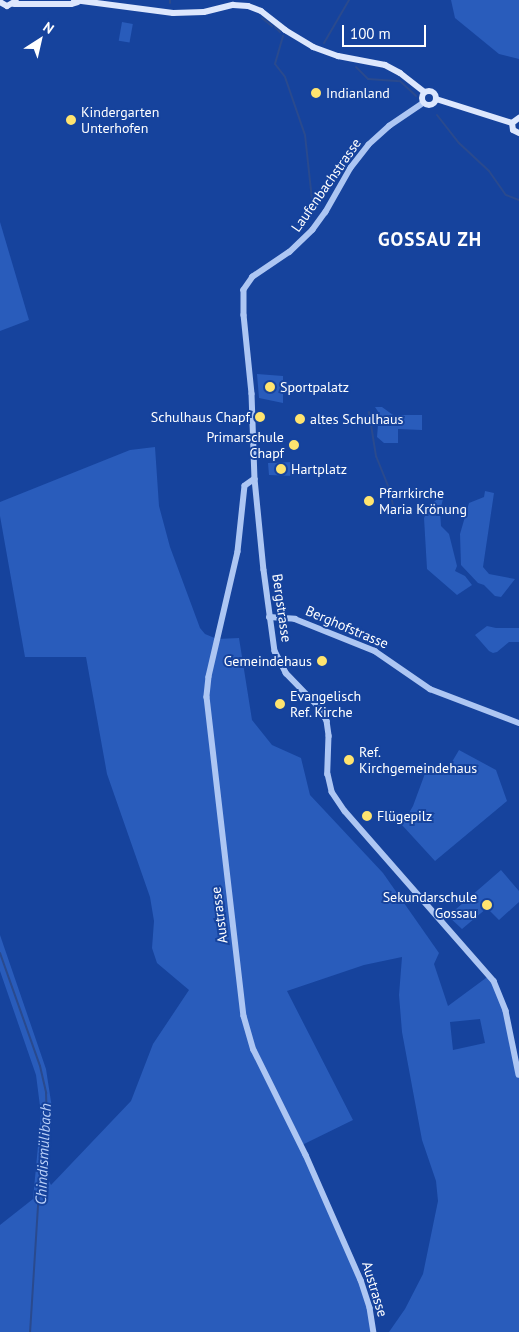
<!DOCTYPE html>
<html>
<head>
<meta charset="utf-8">
<style>
  body { margin:0 }
  #map { position:relative; width:519px; height:1332px; overflow:hidden; background:#16439d; font-family:"PT Sans",sans-serif }
  div>[style] { position:absolute }
  .green>* { inset:0; background:#295cbb; transform-origin:0 0 }
  .stream>* { height:2px; margin:-1px; padding:0 1px; transform-origin:1px; border-radius:1px; background:#2a4a8e }
  .tertiary>* { height:5.5px; margin:-2.75px; padding:0 2.75px; transform-origin:2.75px; border-radius:2.75px; background:#adc6f3 }
  .secondary>* { height:6px; margin:-3px; padding:0 3px; transform-origin:3px; border-radius:3px; background:#dde7fd }
  .secondary>.ring { margin:-3px; padding:0; box-sizing:content-box; background:none; border:6px solid #dde7fd; border-radius:50% }
  .dots>* { width:14px; height:14px; translate:-50% -50%; box-sizing:border-box; border:2px solid #16439d; border-radius:50% }
  span { translate:-50% -50%; white-space:nowrap; text-align:center; line-height:1.15; -webkit-text-stroke:4px #16439d; paint-order:stroke }
  .poi-label { font-size:14px; color:#fff }
  .left { translate:0 -50%; text-align:left }
  .right { translate:-100% -50%; text-align:right }
  .street-label { font-size:14px; color:#fff }
  .water-label { font-size:15px; color:#bad0f9; font-style:italic }
  .district-label { font-size:19px; color:#fff; font-weight:700; letter-spacing:1px }
  .north { position:absolute; left:15px; top:15px; width:50px; height:50px; -webkit-text-stroke:4px #16439d; paint-order:stroke; rotate:35deg; font-size:14px; font-weight:700; line-height:20px; text-align:center; color:#fff }
  .north::after { content:''; display:block; margin:auto; width:18px; height:22px; background:#fff; clip-path:polygon(50% 0,100% 100%,50% 72%,0 100%) }
  .scale { position:absolute; left:342px; top:25px; width:84px; height:22px; box-sizing:border-box; border:2px solid #fff; border-top:0; padding-left:6px; font-size:15px; line-height:18px; white-space:nowrap; color:#fff; -webkit-text-stroke:4px #16439d; paint-order:stroke }
</style>
</head>
<body>
<div id="map">
  <div class="green">
    <div style="clip-path:polygon(451px 0,519px 0,519px 59px,499px 54px,455px 18px)"></div>
    <div style="left:122px;top:22px;width:11px;height:19px;rotate:10deg"></div>
    <div style="clip-path:polygon(0 222px,29px 320px,0 331px)"></div>
    <div style="clip-path:polygon(257px 374px,283px 376px,283px 403px,259px 398px)"></div>
    <div style="clip-path:polygon(375px 407px,382px 407px,393px 415px,422px 415px,422px 430px,398px 429px,398px 443px,384px 443px,377px 437px,379px 413px)"></div>
    <div style="clip-path:polygon(evenodd,155px 447px,159px 506px,170px 547px,200px 628px,205px 634px,217px 639px,239px 638px,252px 720px,272px 745px,301px 758px,310px 795px,383px 873px,439px 953px,434px 964px,448px 1006px,490px 975px,499px 990px,519px 1075px,519px 1332px,389px 1332px,405px 1309px,423px 1274px,438px 1201px,436px 1181px,422px 1140px,402px 1032px,399px 995px,402px 957px,364px 965px,287px 991px,353px 1120px,302px 1145px,364px 1288px,374px 1332px,0 1332px,0 1225px,33px 1199px,41px 1114px,36px 1075px,0 971px,0 935px,46px 1069px,52px 1108px,48px 1179px,51px 1185px,131px 1101px,153px 1044px,189px 990px,157px 963px,152px 948px,154px 921px,150px 897px,107px 774px,86px 657px,25px 657px,0 516px,0 502px,130px 450px,155px 447px,480px 1019px,485px 1043px,453px 1050px,450px 1022px,480px 1019px)"></div>
    <div style="clip-path:polygon(293px 462px,294px 476px,269px 475px,268px 463px)"></div>
    <div style="clip-path:polygon(485px 491px,494px 493px,483px 567px,489px 574px,515px 579px,501px 597px,495px 596px,484px 585px,478px 583px,461px 565px,460px 534px,469px 503px,484px 497px)"></div>
    <div style="clip-path:polygon(438px 498px,443px 499px,440px 511px,441px 526px,449px 534px,457px 566px,455px 571px,465px 576px,472px 585px,457px 595px,427px 569px,424px 518px,429px 507px)"></div>
    <div style="clip-path:polygon(487px 626px,496px 628px,519px 628px,519px 642px,509px 642px,497px 652px,493px 653px,489px 651px,475px 635px)"></div>
    <div style="clip-path:polygon(459px 750px,496px 770px,507px 801px,435px 861px,402px 825px,413px 806px,427px 768px,446px 772px)"></div>
    <div style="clip-path:polygon(501px 870px,519px 891px,519px 902px,499px 920px,487px 908px,462px 929px,448px 916px)"></div>
  </div>
  <div class="stream">
    <div style="left:170px;top:0;width:3px;rotate:90deg"></div>
    <div style="left:262px;top:18px;width:13px;rotate:39deg"></div>
    <div style="left:275px;top:27px;width:7px;rotate:45deg"></div>
    <div style="left:283px;top:36px;width:29px;rotate:106deg"></div>
    <div style="left:275px;top:64px;width:16px;rotate:52deg"></div>
    <div style="left:285px;top:77px;width:61px;rotate:71deg"></div>
    <div style="left:305px;top:135px;width:64px;rotate:83.8deg"></div>
    <div style="left:324px;top:43px;width:50px;rotate:-59.8deg"></div>
    <div style="left:356px;top:67px;width:17px;rotate:45deg"></div>
    <div style="left:368px;top:79px;width:32px;rotate:4deg"></div>
    <div style="left:400px;top:81px;width:22px;rotate:43deg"></div>
    <div style="left:437px;top:115px;width:36px;rotate:52deg"></div>
    <div style="left:459px;top:143px;width:41px;rotate:43deg"></div>
    <div style="left:489px;top:171px;width:29px;rotate:55deg"></div>
    <div style="left:506px;top:195px;width:14px;rotate:21deg"></div>
    <div style="left:313px;top:206px;width:6px;rotate:81deg"></div>
    <div style="left:369px;top:412px;width:45px;rotate:81deg"></div>
    <div style="left:376px;top:456px;width:37px;rotate:68deg"></div>
    <div style="left:390px;top:490px;width:15px;rotate:79deg"></div>
    <div style="left:0;top:953px;width:120px;rotate:70.5deg"></div>
    <div style="left:40px;top:1066px;width:28px;rotate:77deg"></div>
    <div style="left:46px;top:1093px;width:26px;rotate:88deg"></div>
    <div style="left:47px;top:1119px;width:87px;rotate:95.9deg"></div>
    <div style="left:38px;top:1206px;width:126px;rotate:93.6deg"></div>
  </div>
  <div class="tertiary">
    <div style="left:424px;top:103px;width:41px;rotate:145.9deg"></div>
    <div style="left:390px;top:126px;width:28px;rotate:138deg"></div>
    <div style="left:369px;top:145px;width:29px;rotate:128deg"></div>
    <div style="left:351px;top:168px;width:51px;rotate:119.6deg"></div>
    <div style="left:326px;top:212px;width:22px;rotate:126deg"></div>
    <div style="left:313px;top:230px;width:32px;rotate:136deg"></div>
    <div style="left:290px;top:252px;width:45px;rotate:146deg"></div>
    <div style="left:253px;top:277px;width:16px;rotate:125deg"></div>
    <div style="left:244px;top:290px;width:25px;rotate:90deg"></div>
    <div style="left:244px;top:315px;width:79px;rotate:84.2deg"></div>
    <div style="left:252px;top:394px;width:85px;rotate:88deg"></div>
    <div style="left:255px;top:479px;width:91px;rotate:84.4deg"></div>
    <div style="left:264px;top:570px;width:82px;rotate:82.3deg"></div>
    <div style="left:275px;top:651px;width:25px;rotate:63deg"></div>
    <div style="left:286px;top:673px;width:47px;rotate:45.9deg"></div>
    <div style="left:319px;top:707px;width:16px;rotate:60deg"></div>
    <div style="left:327px;top:721px;width:15px;rotate:82deg"></div>
    <div style="left:329px;top:736px;width:38px;rotate:92deg"></div>
    <div style="left:328px;top:774px;width:18px;rotate:77deg"></div>
    <div style="left:332px;top:792px;width:23px;rotate:56deg"></div>
    <div style="left:345px;top:811px;width:226px;rotate:48.8deg"></div>
    <div style="left:494px;top:981px;width:32px;rotate:68deg"></div>
    <div style="left:506px;top:1011px;width:65px;rotate:78.5deg"></div>
    <div style="left:255px;top:479px;width:12px;rotate:145deg"></div>
    <div style="left:245px;top:486px;width:66px;rotate:96.1deg"></div>
    <div style="left:238px;top:552px;width:128px;rotate:103.1deg"></div>
    <div style="left:209px;top:677px;width:20px;rotate:96deg"></div>
    <div style="left:207px;top:697px;width:321px;rotate:83.4deg"></div>
    <div style="left:244px;top:1016px;width:35px;rotate:74deg"></div>
    <div style="left:254px;top:1050px;width:117px;rotate:63.7deg"></div>
    <div style="left:306px;top:1155px;width:137px;rotate:66.3deg"></div>
    <div style="left:361px;top:1280px;width:29px;rotate:72deg"></div>
    <div style="left:370px;top:1308px;width:24px;rotate:81deg"></div>
    <div style="left:269px;top:617px;width:26px;rotate:4deg"></div>
    <div style="left:295px;top:619px;width:86px;rotate:21.8deg"></div>
    <div style="left:375px;top:651px;width:67px;rotate:34.6deg"></div>
    <div style="left:430px;top:689px;width:95px;rotate:20.9deg"></div>
  </div>
  <div class="secondary">
    <div style="left:74px;top:0;width:100px;rotate:7.5deg"></div>
    <div style="left:173px;top:13px;width:31px;rotate:-2deg"></div>
    <div style="left:204px;top:12px;width:30px;rotate:-14deg"></div>
    <div style="left:233px;top:5px;width:15px;rotate:4deg"></div>
    <div style="left:248px;top:6px;width:14px;rotate:21deg"></div>
    <div style="left:261px;top:11px;width:31px;rotate:38deg"></div>
    <div style="left:285px;top:30px;width:33px;rotate:31deg"></div>
    <div style="left:313px;top:47px;width:27px;rotate:20deg"></div>
    <div style="left:338px;top:56px;width:48px;rotate:10.8deg"></div>
    <div style="left:385px;top:65px;width:17px;rotate:28deg"></div>
    <div style="left:400px;top:73px;width:31px;rotate:38deg"></div>
    <div style="left:0;top:2px;width:8px;rotate:30deg"></div>
    <div style="left:7px;top:6px;width:10px;rotate:-29deg"></div>
    <div style="left:14px;top:4px;width:57px"></div>
    <div style="left:71px;top:4px;width:7px;rotate:-16deg"></div>
    <div class="ring" style="left:422px;top:91px;width:8px;height:8px"></div>
    <div style="left:436px;top:99px;width:80px;rotate:17.5deg"></div>
    <div style="left:512px;top:123px;width:7px;rotate:82deg"></div>
    <div style="left:513px;top:130px;width:7px;rotate:27deg"></div>
    <div style="left:512px;top:123px;width:9px;rotate:-36deg"></div>
  </div>
  <div class="dots">
    <div style="left:316px;top:93px;background:#ffe46f"></div>
    <div style="left:71px;top:120px;background:#ffe46f"></div>
    <div style="left:270px;top:387px;background:#ffe46f"></div>
    <div style="left:260px;top:417px;background:#ffe46f"></div>
    <div style="left:300px;top:419px;background:#ffe46f"></div>
    <div style="left:294px;top:445px;background:#ffe46f"></div>
    <div style="left:281px;top:469px;background:#ffe46f"></div>
    <div style="left:369px;top:501px;background:#ffe46f"></div>
    <div style="left:322px;top:661px;background:#ffe46f"></div>
    <div style="left:280px;top:704px;background:#ffe46f"></div>
    <div style="left:349px;top:760px;background:#ffe46f"></div>
    <div style="left:367px;top:816px;background:#ffe46f"></div>
    <div style="left:487px;top:905px;background:#ffe46f"></div>
  </div>
  <div class="poi-label">
    <span class="left" style="left:326px;top:93px">Indianland</span>
    <span class="left" style="left:81px;top:120px">Kindergarten<br>Unterhofen</span>
    <span class="left" style="left:280px;top:387px">Sportpalatz</span>
    <span class="right" style="left:250px;top:417px">Schulhaus Chapf</span>
    <span class="left" style="left:310px;top:419px">altes Schulhaus</span>
    <span class="right" style="left:284px;top:445px">Primarschule<br>Chapf</span>
    <span class="left" style="left:291px;top:469px">Hartplatz</span>
    <span class="left" style="left:379px;top:501px">Pfarrkirche<br>Maria Krönung</span>
    <span class="right" style="left:312px;top:661px">Gemeindehaus</span>
    <span class="left" style="left:290px;top:704px">Evangelisch<br>Ref. Kirche</span>
    <span class="left" style="left:359px;top:760px">Ref.<br>Kirchgemeindehaus</span>
    <span class="left" style="left:377px;top:816px">Flügepilz</span>
    <span class="right" style="left:477px;top:905px">Sekundarschule<br>Gossau</span>
  </div>
  <div class="street-label">
    <span style="left:326px;top:185px;rotate:-55deg">Laufenbachstrasse</span>
    <span style="left:282px;top:608px;rotate:82deg">Bergstrasse</span>
    <span style="left:347px;top:627px;rotate:23deg">Berghofstrasse</span>
    <span style="left:219px;top:915px;rotate:-97deg">Austrasse</span>
    <span style="left:375px;top:1289px;rotate:73deg">Austrasse</span>
  </div>
  <div class="water-label">
    <span style="left:43px;top:1154px;rotate:-87deg">Chindismülibach</span>
  </div>
  <div class="district-label">
    <span style="left:430px;top:240px">GOSSAU ZH</span>
  </div>
  <div class="north">N</div>
  <div class="scale">100 m</div>
</div>
</body>
</html>
